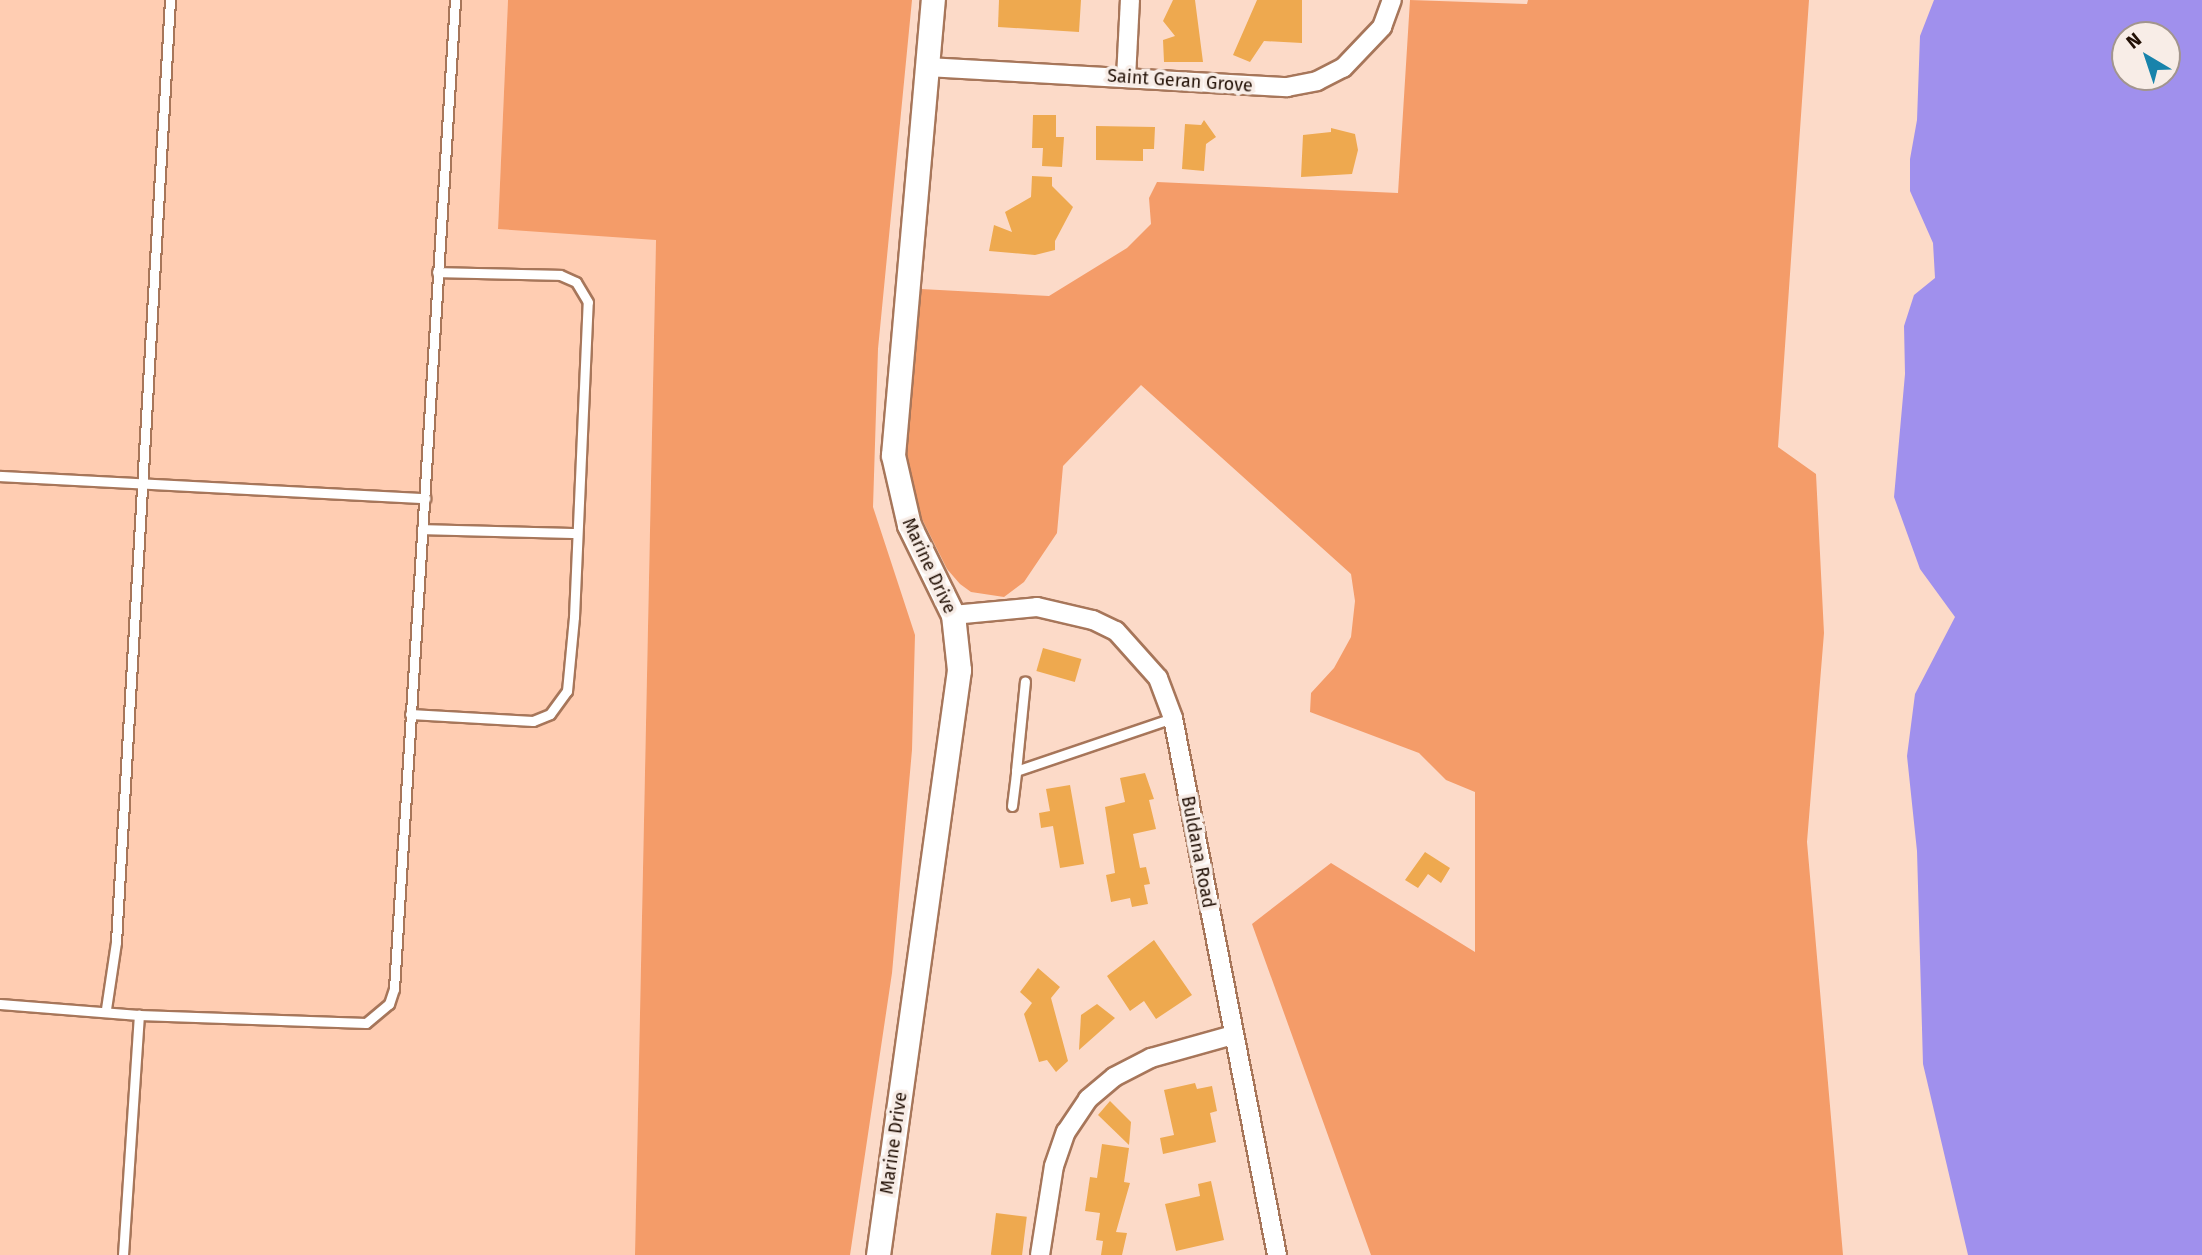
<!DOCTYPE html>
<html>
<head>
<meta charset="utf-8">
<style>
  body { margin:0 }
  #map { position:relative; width:2202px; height:1255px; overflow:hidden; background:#fcdac8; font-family:"Fira Sans",sans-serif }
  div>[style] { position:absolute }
  .built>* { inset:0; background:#ffcdb2 }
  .green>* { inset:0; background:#f49c69 }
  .water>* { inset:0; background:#a090ed }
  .building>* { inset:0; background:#eea94f; transform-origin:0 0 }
  .roads { filter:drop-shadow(2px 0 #a7765a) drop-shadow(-2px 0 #a7765a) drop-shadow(0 2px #a7765a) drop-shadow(0 -2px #a7765a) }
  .service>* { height:9px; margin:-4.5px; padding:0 4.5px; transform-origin:4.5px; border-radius:4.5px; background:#fff }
  .minor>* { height:18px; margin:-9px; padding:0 9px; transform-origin:9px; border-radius:9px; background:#fff }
  .tertiary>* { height:23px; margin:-11.5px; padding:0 11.5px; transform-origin:11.5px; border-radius:11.5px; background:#fff }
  span { translate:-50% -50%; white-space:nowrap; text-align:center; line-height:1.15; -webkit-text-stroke:7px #f8ede7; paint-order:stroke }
  .street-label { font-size:18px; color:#221005 }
  .north { position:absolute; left:2111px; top:21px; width:70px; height:70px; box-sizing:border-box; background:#f8ede7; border:2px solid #a2958d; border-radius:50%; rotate:321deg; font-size:19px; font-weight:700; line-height:28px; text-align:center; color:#221005 }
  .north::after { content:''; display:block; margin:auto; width:24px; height:32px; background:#1883ab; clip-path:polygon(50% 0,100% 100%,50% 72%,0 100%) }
</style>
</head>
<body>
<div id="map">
  <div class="built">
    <div style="clip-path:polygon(0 0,508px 0,498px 228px,656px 239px,635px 1255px,0 1255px)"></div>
  </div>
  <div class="green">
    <div style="clip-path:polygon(508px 0,912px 0,878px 349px,873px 507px,915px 635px,912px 750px,892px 973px,850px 1255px,635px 1255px,656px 240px,498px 229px)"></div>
    <div style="clip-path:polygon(1410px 0,1527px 4px,1528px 0,1809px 0,1778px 447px,1816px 474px,1824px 633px,1807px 842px,1843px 1255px,1371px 1255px,1252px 924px,1331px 863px,1475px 952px,1475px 792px,1446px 780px,1419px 753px,1310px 712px,1311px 693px,1334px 668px,1351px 637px,1355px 601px,1351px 574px,1141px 385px,1063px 466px,1057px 533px,1024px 582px,1004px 597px,971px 592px,960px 584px,947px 569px,909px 493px,905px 441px,921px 289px,1049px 296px,1127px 248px,1151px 224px,1149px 198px,1157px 182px,1398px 193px)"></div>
  </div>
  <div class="water">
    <div style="clip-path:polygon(evenodd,1934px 0,2202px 0,2202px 1255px,1968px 1255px,1923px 1064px,1917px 851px,1907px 756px,1915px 694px,1955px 617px,1920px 569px,1894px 497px,1905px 374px,1904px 326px,1914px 295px,1935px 278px,1933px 243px,1910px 191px,1910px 159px,1917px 120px,1920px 36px,1934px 0,2125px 35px,2167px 35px,2167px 77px,2125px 77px,2125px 35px)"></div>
  </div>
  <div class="building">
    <div style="clip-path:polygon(999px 0,1081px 0,1079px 32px,998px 27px)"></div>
    <div style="clip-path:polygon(1173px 0,1195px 0,1203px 62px,1164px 62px,1163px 40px,1175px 36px,1163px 21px)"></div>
    <div style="clip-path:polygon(1257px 0,1302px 0,1302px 43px,1264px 41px,1250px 62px,1233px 55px)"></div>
    <div style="clip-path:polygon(1033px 115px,1056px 115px,1056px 137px,1064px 137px,1062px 167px,1042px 166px,1043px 148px,1032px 148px)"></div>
    <div style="clip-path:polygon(1204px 120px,1216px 137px,1206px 144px,1204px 171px,1182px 169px,1185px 124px,1201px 125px)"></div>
    <div style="clip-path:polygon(1096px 126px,1155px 127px,1154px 149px,1143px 149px,1143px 161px,1096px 160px)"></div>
    <div style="clip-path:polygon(1331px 128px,1355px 134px,1358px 150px,1352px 174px,1301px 177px,1303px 135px,1331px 132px)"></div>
    <div style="clip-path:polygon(1032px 176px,1052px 177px,1052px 186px,1073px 207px,1055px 241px,1055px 250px,1035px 255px,989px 251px,994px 225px,1012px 232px,1005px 212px,1031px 197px)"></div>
    <div style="left:1043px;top:648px;width:40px;height:24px;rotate:16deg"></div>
    <div style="clip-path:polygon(1145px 773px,1154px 799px,1149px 800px,1156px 829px,1133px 834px,1140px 868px,1146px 867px,1150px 884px,1144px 885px,1148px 904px,1132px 907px,1130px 898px,1111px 902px,1106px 875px,1115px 873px,1105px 807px,1125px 802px,1120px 778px)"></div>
    <div style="clip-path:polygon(1070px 785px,1084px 864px,1060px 868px,1053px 826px,1041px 828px,1039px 813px,1050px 811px,1046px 789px)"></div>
    <div style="clip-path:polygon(1425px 852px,1450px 868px,1441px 883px,1428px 874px,1418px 888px,1405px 880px)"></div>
    <div style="clip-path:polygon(1154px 940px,1192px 995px,1156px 1019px,1144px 1001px,1130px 1011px,1107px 976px)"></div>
    <div style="clip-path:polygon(1038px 968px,1060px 987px,1051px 998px,1068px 1061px,1056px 1072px,1047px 1060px,1039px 1062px,1024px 1014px,1032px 1003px,1020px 992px)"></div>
    <div style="clip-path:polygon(1097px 1004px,1115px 1018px,1079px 1050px,1081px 1015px)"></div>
    <div style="clip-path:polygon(1195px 1083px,1197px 1089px,1212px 1086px,1217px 1111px,1210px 1113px,1216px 1142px,1163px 1154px,1160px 1138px,1174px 1135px,1164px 1090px)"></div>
    <div style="clip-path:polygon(1110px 1101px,1131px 1122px,1129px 1145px,1098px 1115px)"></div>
    <div style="clip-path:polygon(1102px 1144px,1129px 1148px,1124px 1182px,1130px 1183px,1116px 1232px,1127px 1233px,1122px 1255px,1101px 1255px,1103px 1241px,1096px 1240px,1100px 1213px,1085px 1211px,1090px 1177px,1097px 1178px)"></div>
    <div style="clip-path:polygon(1211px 1181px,1224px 1240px,1176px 1251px,1165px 1204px,1200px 1196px,1198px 1184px)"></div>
    <div style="left:996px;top:1213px;width:31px;height:42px;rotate:7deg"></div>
  </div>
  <div class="roads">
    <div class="service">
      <div style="left:0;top:476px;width:426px;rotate:3deg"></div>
      <div style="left:422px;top:529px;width:155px;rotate:1.5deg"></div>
      <div style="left:410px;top:714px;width:123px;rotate:3.3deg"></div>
      <div style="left:533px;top:721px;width:18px;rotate:-22deg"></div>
      <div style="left:550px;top:714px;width:29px;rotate:-54deg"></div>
      <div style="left:567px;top:691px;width:74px;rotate:-84.6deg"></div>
      <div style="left:574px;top:617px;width:315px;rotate:-87.5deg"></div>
      <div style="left:588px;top:302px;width:23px;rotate:-121deg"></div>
      <div style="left:576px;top:282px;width:17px;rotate:-156deg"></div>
      <div style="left:560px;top:275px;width:123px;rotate:-178.6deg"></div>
      <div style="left:1016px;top:771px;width:90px;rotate:-84.3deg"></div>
      <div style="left:1012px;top:806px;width:35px;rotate:-83deg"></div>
      <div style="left:1016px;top:771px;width:166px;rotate:-18.7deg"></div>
      <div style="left:0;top:1004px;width:139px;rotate:4.5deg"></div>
      <div style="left:139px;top:1015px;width:227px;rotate:2deg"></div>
      <div style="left:366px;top:1023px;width:30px;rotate:-40deg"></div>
      <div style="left:389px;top:1004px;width:16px;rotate:-72deg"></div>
      <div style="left:394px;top:989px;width:991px;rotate:-86.47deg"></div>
      <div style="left:106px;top:1009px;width:68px;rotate:-81.5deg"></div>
      <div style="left:116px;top:942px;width:944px;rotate:-86.72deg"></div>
      <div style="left:123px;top:1255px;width:241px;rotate:-86.2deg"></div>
    </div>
    <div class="minor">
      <div style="left:927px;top:67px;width:361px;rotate:3.2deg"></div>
      <div style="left:1287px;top:87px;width:31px;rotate:-11deg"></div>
      <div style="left:1317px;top:81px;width:29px;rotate:-27deg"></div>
      <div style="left:1343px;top:68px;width:57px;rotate:-46.4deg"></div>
      <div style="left:1382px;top:27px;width:29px;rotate:-70deg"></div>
      <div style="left:1126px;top:78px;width:78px;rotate:-87.1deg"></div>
      <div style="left:953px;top:615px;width:84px;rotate:-5.4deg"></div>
      <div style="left:1037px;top:607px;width:57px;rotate:13.1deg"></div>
      <div style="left:1093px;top:620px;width:25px;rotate:26deg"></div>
      <div style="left:1116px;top:631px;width:63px;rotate:48.2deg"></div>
      <div style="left:1158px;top:678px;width:43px;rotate:69.4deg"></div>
      <div style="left:1173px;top:718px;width:547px;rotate:79.04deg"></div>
      <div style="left:1040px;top:1255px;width:90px;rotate:-81.1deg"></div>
      <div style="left:1054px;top:1166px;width:36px;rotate:-71deg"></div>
      <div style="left:1066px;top:1132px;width:40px;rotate:-56deg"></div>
      <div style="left:1088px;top:1099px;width:34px;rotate:-40deg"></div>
      <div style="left:1114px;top:1077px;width:42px;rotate:-27.2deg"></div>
      <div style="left:1151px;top:1058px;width:85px;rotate:-15.7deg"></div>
    </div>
    <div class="tertiary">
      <div style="left:878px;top:1255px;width:591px;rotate:-82.12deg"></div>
      <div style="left:959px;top:670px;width:55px;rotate:-96.2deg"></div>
      <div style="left:953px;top:615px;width:100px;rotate:-116.1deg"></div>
      <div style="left:909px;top:525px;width:72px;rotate:-102.9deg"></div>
      <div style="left:893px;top:455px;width:457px;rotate:-85deg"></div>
    </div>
  </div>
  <div class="street-label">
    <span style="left:1180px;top:81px;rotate:4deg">Saint Geran Grove</span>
    <span style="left:929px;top:566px;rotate:65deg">Marine Drive</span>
    <span style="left:1198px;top:852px;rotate:79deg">Buldana Road</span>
    <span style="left:894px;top:1143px;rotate:-82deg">Marine Drive</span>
  </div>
  <div class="north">N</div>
</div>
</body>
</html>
